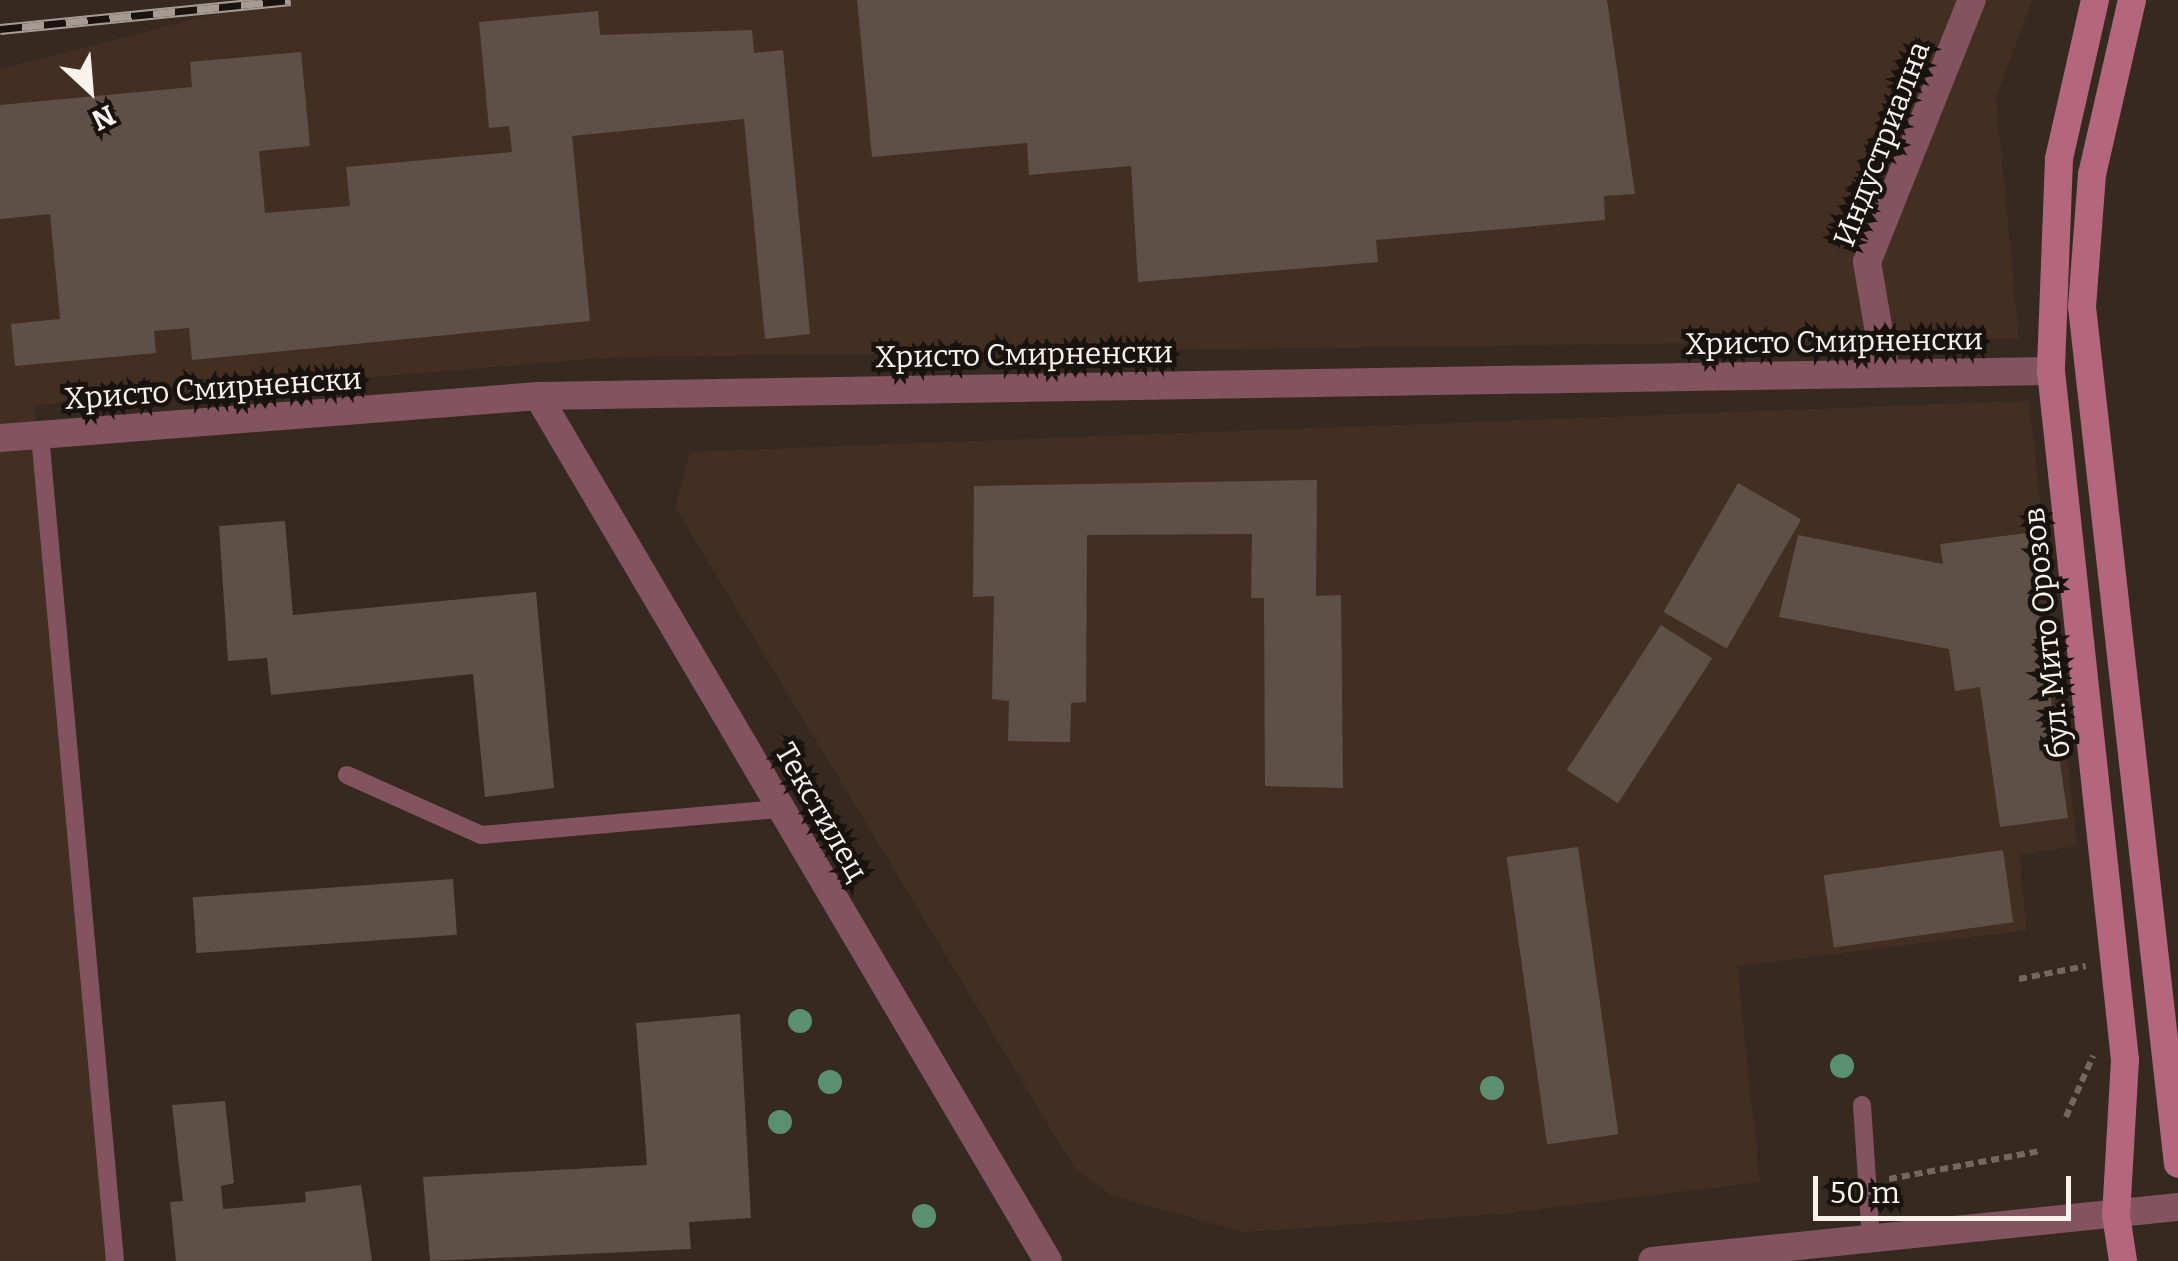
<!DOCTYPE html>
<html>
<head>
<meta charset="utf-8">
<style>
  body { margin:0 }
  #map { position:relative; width:2178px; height:1261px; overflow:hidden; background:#362920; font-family:Bitter,serif }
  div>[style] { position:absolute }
  .built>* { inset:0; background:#422f22 }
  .building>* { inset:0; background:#5f5047; transform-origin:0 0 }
  .path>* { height:6px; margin-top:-3px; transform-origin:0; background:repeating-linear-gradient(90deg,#736860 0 8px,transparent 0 13px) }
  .service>* { height:18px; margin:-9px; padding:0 9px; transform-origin:9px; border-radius:9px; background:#835360 }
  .minor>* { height:28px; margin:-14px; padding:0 14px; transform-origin:14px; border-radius:14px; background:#835360 }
  .secondary>* { height:28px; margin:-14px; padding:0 14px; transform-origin:14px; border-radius:14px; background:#b3667c }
  .rail>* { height:11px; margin-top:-5.5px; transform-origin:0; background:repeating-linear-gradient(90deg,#19130f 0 22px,#a59b94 0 44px); box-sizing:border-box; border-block:2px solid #a59b94 }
  .trees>* { width:24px; height:24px; margin:-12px; border-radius:50%; background:#5b8f72 }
  span { translate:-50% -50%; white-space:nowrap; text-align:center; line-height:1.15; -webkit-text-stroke:9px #19130f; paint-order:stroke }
  .street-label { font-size:30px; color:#faf2ec }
  .north { position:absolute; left:40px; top:40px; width:100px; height:100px; -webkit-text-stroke:8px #19130f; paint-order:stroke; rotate:154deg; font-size:28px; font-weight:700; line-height:40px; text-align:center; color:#faf2ec }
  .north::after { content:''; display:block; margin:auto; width:35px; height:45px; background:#faf2ec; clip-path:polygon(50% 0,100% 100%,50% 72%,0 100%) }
  .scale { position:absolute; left:1813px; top:1176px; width:258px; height:45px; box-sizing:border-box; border:5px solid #faf2ec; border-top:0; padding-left:12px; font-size:30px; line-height:35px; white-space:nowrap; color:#faf2ec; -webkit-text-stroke:8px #19130f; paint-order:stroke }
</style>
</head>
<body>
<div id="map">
  <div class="built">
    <div style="clip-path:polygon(269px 0,2032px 0,1996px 97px,2019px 339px,613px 357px,34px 405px,115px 1261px,0 1261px,0 69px)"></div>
    <div style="clip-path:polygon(2029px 401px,2077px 846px,2019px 855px,2027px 930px,1737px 966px,1760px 1182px,1500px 1214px,1244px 1232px,1113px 1196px,1075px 1169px,675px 507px,690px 452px)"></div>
  </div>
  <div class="building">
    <div style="clip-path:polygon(857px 0,1607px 0,1635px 194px,1604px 196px,1605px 220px,1376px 240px,1378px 262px,1138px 282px,1131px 166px,1029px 175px,1027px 143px,872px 157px)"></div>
    <div style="clip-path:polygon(598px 11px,600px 35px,752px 30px,754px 53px,783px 50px,810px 334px,765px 339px,744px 119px,572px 136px,590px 321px,192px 360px,189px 328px,154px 331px,156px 353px,15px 366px,11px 324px,60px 319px,50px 214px,0 219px,0 105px,192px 87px,190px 62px,301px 52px,310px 146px,259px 151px,265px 213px,350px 206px,346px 167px,512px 152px,509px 126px,489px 128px,479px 22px)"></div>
    <div style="clip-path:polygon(1317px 480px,1316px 596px,1341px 595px,1343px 788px,1265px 786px,1264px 598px,1251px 598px,1252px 534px,1087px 535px,1086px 702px,1071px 703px,1070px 742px,1008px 741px,1009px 701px,992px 699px,994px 596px,973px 597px,974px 486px)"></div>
    <div style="left:1738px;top:483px;width:73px;height:149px;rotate:30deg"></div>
    <div style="clip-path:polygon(285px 521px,293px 615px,536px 592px,554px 788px,485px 797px,473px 674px,271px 695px,267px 658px,228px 661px,219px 526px)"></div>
    <div style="clip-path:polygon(2027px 533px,2068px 818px,2000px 827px,1980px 687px,1955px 691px,1949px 649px,1779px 617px,1798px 535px,1943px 564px,1940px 544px)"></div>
    <div style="left:1661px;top:625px;width:61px;height:173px;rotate:33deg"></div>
    <div style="left:1578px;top:847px;width:290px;height:72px;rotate:82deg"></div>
    <div style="left:2003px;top:850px;width:73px;height:181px;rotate:82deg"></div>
    <div style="left:453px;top:879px;width:56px;height:261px;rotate:86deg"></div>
    <div style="clip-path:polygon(740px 1014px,751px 1218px,689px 1222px,691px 1249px,430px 1261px,423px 1177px,647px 1165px,636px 1023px)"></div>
    <div style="clip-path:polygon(225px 1101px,234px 1183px,221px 1186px,223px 1209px,306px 1202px,305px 1192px,361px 1185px,372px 1261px,176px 1261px,170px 1202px,183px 1201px,172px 1105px)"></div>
  </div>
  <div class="path">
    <div style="left:2019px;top:979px;width:68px;rotate:-11deg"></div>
    <div style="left:2066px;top:1117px;width:67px;rotate:-66.1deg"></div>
    <div style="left:1889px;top:1179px;width:154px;rotate:-10.5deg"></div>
  </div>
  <div class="service">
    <div style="left:40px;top:435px;width:829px;rotate:84.81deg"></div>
    <div style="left:347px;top:775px;width:147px;rotate:24.1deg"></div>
    <div style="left:481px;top:835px;width:301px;rotate:-5deg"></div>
    <div style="left:1862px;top:1105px;width:134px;rotate:86.2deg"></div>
  </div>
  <div class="minor">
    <div style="left:1886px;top:373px;width:113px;rotate:-99.7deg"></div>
    <div style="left:1867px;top:262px;width:282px;rotate:-68.2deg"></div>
    <div style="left:538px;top:396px;width:1004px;rotate:59.48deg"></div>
    <div style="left:0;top:438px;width:540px;rotate:-4.46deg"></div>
    <div style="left:538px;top:396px;width:1513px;rotate:-0.95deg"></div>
    <div style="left:1652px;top:1261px;width:529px;rotate:-5.86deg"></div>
  </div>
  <div class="secondary">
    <div style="left:2095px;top:0;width:163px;rotate:102.8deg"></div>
    <div style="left:2059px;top:159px;width:212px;rotate:92.2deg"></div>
    <div style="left:2051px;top:371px;width:693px;rotate:83.87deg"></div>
    <div style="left:2125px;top:1060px;width:155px;rotate:93.3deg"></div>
    <div style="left:2116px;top:1215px;width:47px;rotate:81.3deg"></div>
    <div style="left:2132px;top:0;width:179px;rotate:102.9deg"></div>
    <div style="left:2092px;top:174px;width:133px;rotate:94.3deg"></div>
    <div style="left:2082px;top:307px;width:862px;rotate:83.61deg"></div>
  </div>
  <div class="rail">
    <div style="left:0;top:29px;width:292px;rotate:-5.7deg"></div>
  </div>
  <div class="trees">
    <div style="left:800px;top:1021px"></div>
    <div style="left:1842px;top:1066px"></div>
    <div style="left:830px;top:1082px"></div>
    <div style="left:1492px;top:1088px"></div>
    <div style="left:780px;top:1122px"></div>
    <div style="left:924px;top:1216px"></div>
  </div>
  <div class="street-label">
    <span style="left:1882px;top:144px;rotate:-69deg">Индустриална</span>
    <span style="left:1834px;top:342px;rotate:-1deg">Христо Смирненски</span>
    <span style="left:1024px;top:355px;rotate:-1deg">Христо Смирненски</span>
    <span style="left:213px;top:389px;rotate:-4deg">Христо Смирненски</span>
    <span style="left:2047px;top:633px;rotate:-96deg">бул. Мито Орозов</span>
    <span style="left:821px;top:812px;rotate:60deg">Текстилец</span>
  </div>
  <div class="north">N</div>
  <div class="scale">50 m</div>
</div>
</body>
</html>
